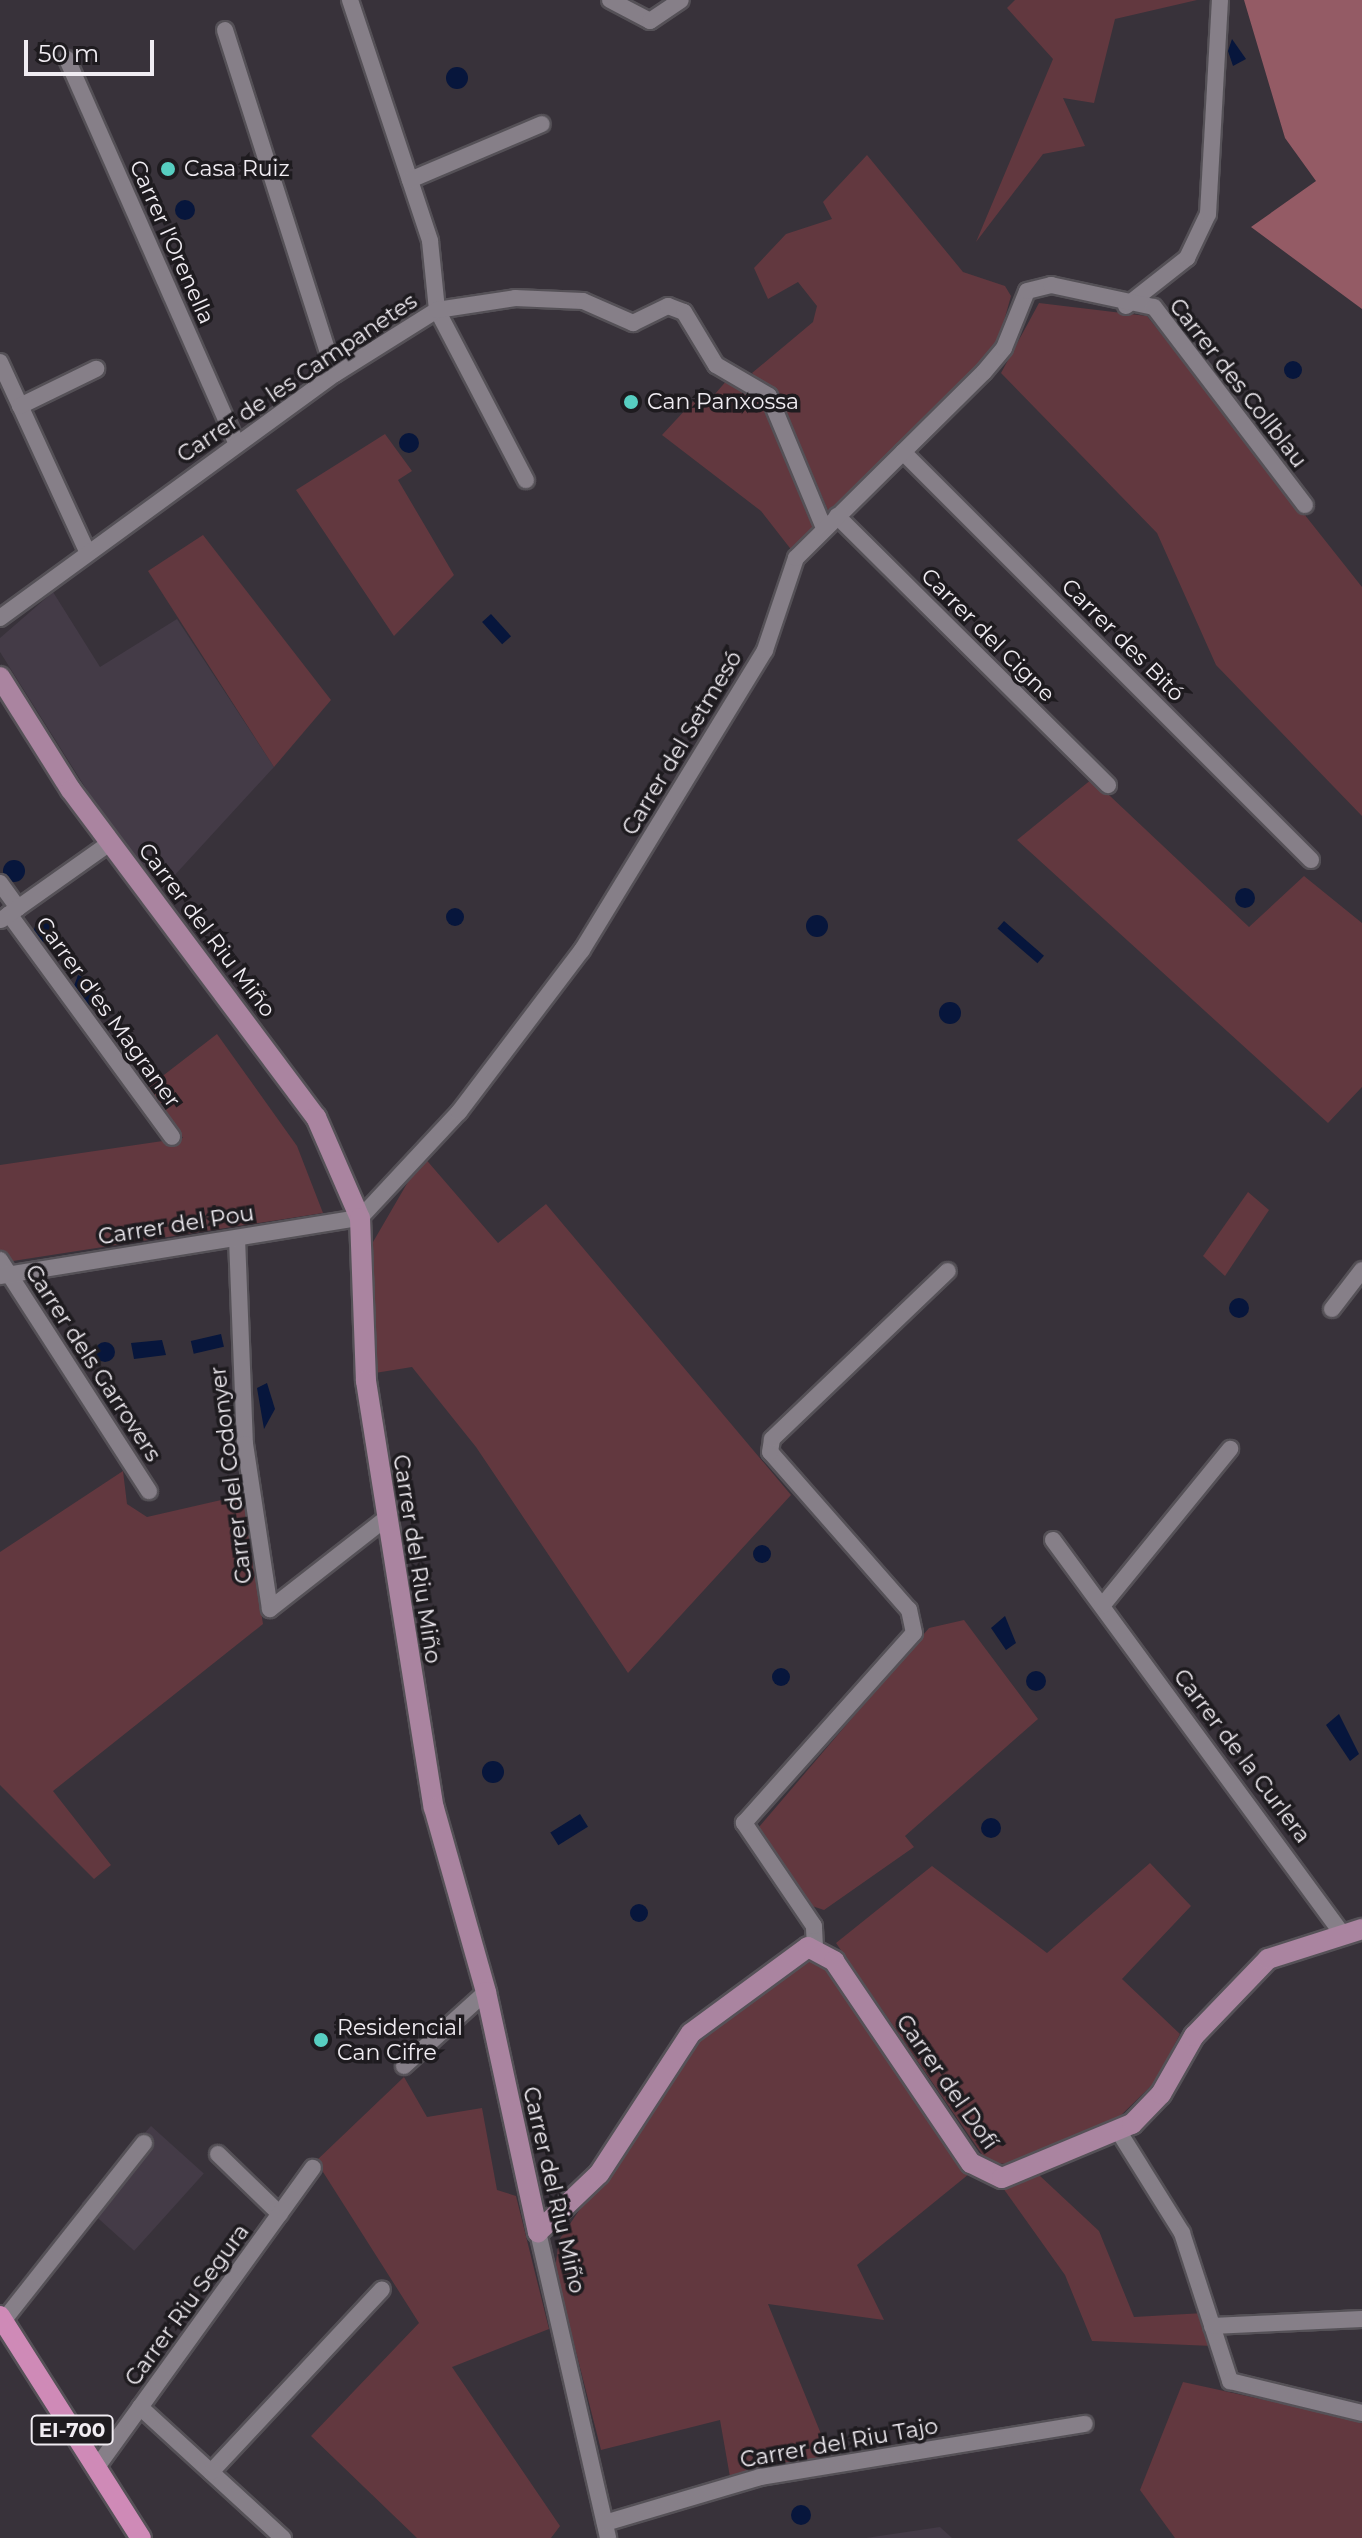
<!DOCTYPE html>
<html>
<head>
<meta charset="utf-8">
<style>
  body { margin:0 }
  #map { position:relative; width:1362px; height:2538px; overflow:hidden; background:#38323a; font-family:Montserrat,sans-serif }
  div>[style] { position:absolute }
  .built>* { inset:0; background:#443b47; transform-origin:0 0 }
  .green>* { inset:0; background:#62383f }
  .forest>* { inset:0; background:#945b65 }
  .water>* { inset:0; background:#07163c; transform-origin:0 0 }
  .round { border-radius:50% }
  .roads { filter:drop-shadow(2px 0 #555157) drop-shadow(-2px 0 #555157) drop-shadow(0 2px #555157) drop-shadow(0 -2px #555157) }
  .street>* { height:16px; margin:-8px; padding:0 8px; transform-origin:8px; border-radius:8px; background:#867f88 }
  .secondary>* { height:20px; margin:-10px; padding:0 10px; transform-origin:10px; border-radius:10px; background:#aa84a0 }
  .primary>* { height:20px; margin:-10px; padding:0 10px; transform-origin:10px; border-radius:10px; background:#cf8ab7 }
  .dots>* { width:22px; height:22px; translate:-50% -50%; box-sizing:border-box; border:4px solid #1e1b1f; border-radius:50% }
  span { translate:-50% -50%; white-space:nowrap; text-align:center; line-height:1.15; -webkit-text-stroke:7px #1e1b1f; paint-order:stroke }
  .shield-label span { padding:2px 6px; background:#1e1b1f; border:2px solid; border-radius:6px; -webkit-text-stroke-width:0 }
  .shield-label { font-size:20px; color:#f0ecf2; font-weight:700 }
  .poi-label { font-size:22px; color:#f0ecf2 }
  .left { translate:0 -50%; text-align:left }
  .street-label { font-size:22px; color:#f0ecf2 }
  .scale { position:absolute; left:24px; top:40px; width:130px; height:36px; box-sizing:border-box; border:4px solid #f0ecf2; border-top:0; padding-left:10px; font-size:24px; line-height:28px; white-space:nowrap; color:#f0ecf2; -webkit-text-stroke:6px #1e1b1f; paint-order:stroke }
</style>
</head>
<body>
<div id="map">
  <div class="built">
    <div style="clip-path:polygon(53px 592px,100px 667px,177px 619px,274px 767px,162px 889px,102px 814px,0 652px,0 638px)"></div>
    <div style="left:151px;top:2126px;width:71px;height:104px;rotate:42deg"></div>
    <div style="clip-path:polygon(940px 2527px,952px 2538px,866px 2538px)"></div>
  </div>
  <div class="green">
    <div style="clip-path:polygon(1015px 0,1197px 0,1115px 19px,1094px 103px,1063px 98px,1085px 146px,1043px 154px,976px 242px,1053px 59px,1007px 8px)"></div>
    <div style="clip-path:polygon(867px 155px,963px 272px,1005px 286px,1011px 296px,997px 346px,830px 515px,782px 404px,752px 373px,813px 322px,817px 306px,798px 282px,768px 299px,754px 268px,786px 234px,832px 219px,823px 202px)"></div>
    <div style="clip-path:polygon(1039px 303px,1147px 316px,1362px 587px,1362px 816px,1216px 665px,1157px 533px,1001px 373px)"></div>
    <div style="clip-path:polygon(728px 379px,770px 410px,809px 503px,813px 531px,793px 552px,761px 511px,662px 435px,700px 394px,708px 402px)"></div>
    <div style="clip-path:polygon(385px 434px,412px 471px,398px 480px,454px 575px,394px 636px,296px 490px)"></div>
    <div style="clip-path:polygon(203px 535px,331px 700px,274px 767px,148px 571px)"></div>
    <div style="clip-path:polygon(1092px 779px,1249px 927px,1304px 876px,1362px 923px,1362px 1087px,1328px 1123px,1017px 840px)"></div>
    <div style="clip-path:polygon(217px 1034px,297px 1146px,323px 1213px,0 1263px,0 1165px,183px 1138px,147px 1088px)"></div>
    <div style="clip-path:polygon(423px 1156px,498px 1243px,546px 1204px,791px 1495px,628px 1673px,476px 1447px,412px 1367px,375px 1373px,373px 1242px)"></div>
    <div style="clip-path:polygon(1248px 1192px,1269px 1210px,1225px 1276px,1203px 1256px)"></div>
    <div style="clip-path:polygon(123px 1471px,127px 1504px,147px 1517px,243px 1495px,263px 1624px,53px 1791px,111px 1865px,94px 1879px,0 1785px,0 1552px)"></div>
    <div style="clip-path:polygon(964px 1620px,1038px 1719px,905px 1836px,914px 1847px,824px 1910px,812px 1906px,759px 1827px,929px 1628px)"></div>
    <div style="clip-path:polygon(1150px 1863px,1191px 1906px,1122px 1979px,1180px 2034px,1155px 2082px,1114px 2122px,1014px 2164px,988px 2163px,836px 1943px,932px 1866px,1047px 1953px)"></div>
    <div style="clip-path:polygon(807px 1958px,827px 1966px,969px 2174px,857px 2265px,884px 2320px,768px 2304px,830px 2456px,730px 2477px,720px 2420px,601px 2450px,555px 2269px,559px 2240px,697px 2037px)"></div>
    <div style="clip-path:polygon(404px 2077px,427px 2117px,482px 2108px,497px 2190px,516px 2196px,549px 2329px,452px 2367px,560px 2526px,551px 2538px,417px 2538px,311px 2436px,419px 2323px,316px 2161px)"></div>
    <div style="clip-path:polygon(1039px 2175px,1099px 2231px,1134px 2317px,1204px 2313px,1213px 2346px,1092px 2341px,1065px 2275px,1003px 2188px)"></div>
    <div style="clip-path:polygon(1183px 2382px,1362px 2421px,1362px 2538px,1175px 2538px,1140px 2490px)"></div>
  </div>
  <div class="forest">
    <div style="clip-path:polygon(1244px 0,1362px 0,1362px 309px,1251px 227px,1316px 181px,1285px 138px)"></div>
  </div>
  <div class="water">
    <div style="clip-path:polygon(1232px 39px,1246px 59px,1233px 66px,1228px 51px)"></div>
    <div class="round" style="left:446px;top:67px;width:22px;height:22px"></div>
    <div class="round" style="left:175px;top:200px;width:20px;height:20px"></div>
    <div class="round" style="left:1284px;top:361px;width:18px;height:18px"></div>
    <div class="round" style="left:399px;top:433px;width:20px;height:20px"></div>
    <div style="left:491px;top:614px;width:30px;height:12px;rotate:48deg"></div>
    <div class="round" style="left:3px;top:860px;width:22px;height:22px"></div>
    <div class="round" style="left:1235px;top:888px;width:20px;height:20px"></div>
    <div class="round" style="left:446px;top:908px;width:18px;height:18px"></div>
    <div class="round" style="left:806px;top:915px;width:22px;height:22px"></div>
    <div class="round" style="left:34px;top:920px;width:22px;height:22px"></div>
    <div style="left:1004px;top:921px;width:53px;height:10px;rotate:41deg"></div>
    <div style="clip-path:polygon(78px 975px,89px 980px,101px 1006px,87px 1005px,74px 986px)"></div>
    <div class="round" style="left:939px;top:1002px;width:22px;height:22px"></div>
    <div class="round" style="left:1229px;top:1298px;width:20px;height:20px"></div>
    <div style="left:221px;top:1334px;width:13px;height:31px;rotate:77deg"></div>
    <div style="clip-path:polygon(162px 1340px,166px 1355px,134px 1359px,131px 1343px)"></div>
    <div class="round" style="left:95px;top:1342px;width:20px;height:20px"></div>
    <div style="clip-path:polygon(267px 1383px,275px 1409px,264px 1429px,257px 1388px)"></div>
    <div class="round" style="left:753px;top:1545px;width:18px;height:18px"></div>
    <div style="clip-path:polygon(1005px 1616px,1016px 1643px,1006px 1650px,991px 1628px)"></div>
    <div class="round" style="left:772px;top:1668px;width:18px;height:18px"></div>
    <div class="round" style="left:1026px;top:1671px;width:20px;height:20px"></div>
    <div style="clip-path:polygon(1339px 1714px,1359px 1754px,1350px 1761px,1326px 1725px)"></div>
    <div class="round" style="left:482px;top:1761px;width:22px;height:22px"></div>
    <div style="left:580px;top:1814px;width:15px;height:35px;rotate:58deg"></div>
    <div class="round" style="left:981px;top:1818px;width:20px;height:20px"></div>
    <div class="round" style="left:630px;top:1904px;width:18px;height:18px"></div>
    <div class="round" style="left:791px;top:2505px;width:20px;height:20px"></div>
  </div>
  <div class="roads">
    <div class="street">
      <div style="left:350px;top:0;width:254px;rotate:71.6deg"></div>
      <div style="left:430px;top:241px;width:69px;rotate:84.2deg"></div>
      <div style="left:437px;top:310px;width:192px;rotate:62.4deg"></div>
      <div style="left:610px;top:0;width:45px;rotate:27.7deg"></div>
      <div style="left:650px;top:21px;width:37px;rotate:-34deg"></div>
      <div style="left:225px;top:30px;width:361px;rotate:72.3deg"></div>
      <div style="left:67px;top:59px;width:421px;rotate:66.2deg"></div>
      <div style="left:410px;top:180px;width:143px;rotate:-23deg"></div>
      <div style="left:1126px;top:306px;width:78px;rotate:-38.2deg"></div>
      <div style="left:1187px;top:258px;width:49px;rotate:-64.5deg"></div>
      <div style="left:1208px;top:214px;width:214px;rotate:-86.8deg"></div>
      <div style="left:0;top:362px;width:208px;rotate:65.3deg"></div>
      <div style="left:20px;top:406px;width:85px;rotate:-26deg"></div>
      <div style="left:903px;top:452px;width:577px;rotate:45deg"></div>
      <div style="left:837px;top:516px;width:382px;rotate:44.8deg"></div>
      <div style="left:0;top:618px;width:414px;rotate:-36.1deg"></div>
      <div style="left:335px;top:374px;width:120px;rotate:-32.1deg"></div>
      <div style="left:437px;top:310px;width:79px;rotate:-8.7deg"></div>
      <div style="left:515px;top:298px;width:68px;rotate:2.5deg"></div>
      <div style="left:583px;top:301px;width:55px;rotate:23.7deg"></div>
      <div style="left:633px;top:323px;width:39px;rotate:-26deg"></div>
      <div style="left:668px;top:306px;width:17px;rotate:21deg"></div>
      <div style="left:684px;top:312px;width:62px;rotate:58.9deg"></div>
      <div style="left:716px;top:365px;width:61px;rotate:30.3deg"></div>
      <div style="left:769px;top:396px;width:143px;rotate:67.4deg"></div>
      <div style="left:0;top:883px;width:31px;rotate:54deg"></div>
      <div style="left:9px;top:914px;width:276px;rotate:53.8deg"></div>
      <div style="left:1px;top:920px;width:135px;rotate:-35.3deg"></div>
      <div style="left:237px;top:1238px;width:206px;rotate:87.8deg"></div>
      <div style="left:245px;top:1444px;width:167px;rotate:81.4deg"></div>
      <div style="left:270px;top:1609px;width:145px;rotate:-38deg"></div>
      <div style="left:0;top:1260px;width:275px;rotate:57.2deg"></div>
      <div style="left:0;top:1276px;width:365px;rotate:-9.2deg"></div>
      <div style="left:360px;top:1218px;width:145px;rotate:-47deg"></div>
      <div style="left:459px;top:1112px;width:203px;rotate:-52.8deg"></div>
      <div style="left:582px;top:950px;width:351px;rotate:-58.6deg"></div>
      <div style="left:765px;top:650px;width:97px;rotate:-71.4deg"></div>
      <div style="left:796px;top:558px;width:264px;rotate:-44.7deg"></div>
      <div style="left:984px;top:372px;width:31px;rotate:-50deg"></div>
      <div style="left:1004px;top:348px;width:61px;rotate:-68deg"></div>
      <div style="left:1027px;top:291px;width:25px;rotate:-14deg"></div>
      <div style="left:1051px;top:285px;width:105px;rotate:12.1deg"></div>
      <div style="left:1154px;top:307px;width:249px;rotate:52.7deg"></div>
      <div style="left:1332px;top:1309px;width:49px;rotate:-52.4deg"></div>
      <div style="left:1053px;top:1540px;width:490px;rotate:53.7deg"></div>
      <div style="left:1102px;top:1606px;width:203px;rotate:-50.8deg"></div>
      <div style="left:815px;top:1947px;width:21px;rotate:-93deg"></div>
      <div style="left:814px;top:1926px;width:125px;rotate:-124.2deg"></div>
      <div style="left:744px;top:1823px;width:255px;rotate:-48.2deg"></div>
      <div style="left:914px;top:1633px;width:24px;rotate:-102deg"></div>
      <div style="left:909px;top:1610px;width:210px;rotate:-131.3deg"></div>
      <div style="left:770px;top:1452px;width:13px;rotate:-81deg"></div>
      <div style="left:772px;top:1439px;width:243px;rotate:-43.7deg"></div>
      <div style="left:404px;top:2066px;width:110px;rotate:-42.1deg"></div>
      <div style="left:1119px;top:2132px;width:119px;rotate:58deg"></div>
      <div style="left:1182px;top:2233px;width:156px;rotate:72deg"></div>
      <div style="left:1230px;top:2381px;width:136px;rotate:13.6deg"></div>
      <div style="left:218px;top:2154px;width:86px;rotate:44.1deg"></div>
      <div style="left:538px;top:2232px;width:314px;rotate:77.1deg"></div>
      <div style="left:3px;top:2321px;width:227px;rotate:-51.6deg"></div>
      <div style="left:1212px;top:2326px;width:150px;rotate:-2.7deg"></div>
      <div style="left:140px;top:2407px;width:194px;rotate:42.5deg"></div>
      <div style="left:97px;top:2467px;width:369px;rotate:-54.2deg"></div>
      <div style="left:211px;top:2472px;width:250px;rotate:-46.9deg"></div>
      <div style="left:605px;top:2523px;width:162px;rotate:-16.5deg"></div>
      <div style="left:760px;top:2477px;width:329px;rotate:-9.3deg"></div>
    </div>
    <div class="secondary">
      <div style="left:0;top:677px;width:133px;rotate:57.9deg"></div>
      <div style="left:71px;top:790px;width:409px;rotate:53.2deg"></div>
      <div style="left:316px;top:1117px;width:110px;rotate:66.5deg"></div>
      <div style="left:360px;top:1218px;width:163px;rotate:87.9deg"></div>
      <div style="left:366px;top:1381px;width:432px;rotate:81deg"></div>
      <div style="left:434px;top:1808px;width:191px;rotate:74.2deg"></div>
      <div style="left:486px;top:1992px;width:246px;rotate:77.8deg"></div>
      <div style="left:538px;top:2232px;width:84px;rotate:-43.6deg"></div>
      <div style="left:599px;top:2174px;width:168px;rotate:-56.9deg"></div>
      <div style="left:691px;top:2033px;width:145px;rotate:-36.3deg"></div>
      <div style="left:808px;top:1947px;width:30px;rotate:28deg"></div>
      <div style="left:834px;top:1961px;width:244px;rotate:55.9deg"></div>
      <div style="left:971px;top:2163px;width:34px;rotate:26deg"></div>
      <div style="left:1002px;top:2178px;width:141px;rotate:-22.6deg"></div>
      <div style="left:1132px;top:2124px;width:42px;rotate:-46deg"></div>
      <div style="left:1161px;top:2094px;width:67px;rotate:-60.4deg"></div>
      <div style="left:1194px;top:2036px;width:107px;rotate:-46.1deg"></div>
      <div style="left:1268px;top:1959px;width:99px;rotate:-17.7deg"></div>
    </div>
    <div class="primary">
      <div style="left:0;top:2316px;width:263px;rotate:57.6deg"></div>
    </div>
  </div>
  <div class="dots">
    <div style="left:168px;top:169px;background:#57cec1"></div>
    <div style="left:631px;top:402px;background:#57cec1"></div>
    <div style="left:321px;top:2040px;background:#57cec1"></div>
  </div>
  <div class="shield-label">
    <span style="left:72px;top:2430px">EI-700</span>
  </div>
  <div class="poi-label">
    <span class="left" style="left:184px;top:169px">Casa Ruiz</span>
    <span class="left" style="left:647px;top:402px">Can Panxossa</span>
    <span class="left" style="left:337px;top:2040px">Residencial<br>Can Cifre</span>
  </div>
  <div class="street-label">
    <span style="left:172px;top:242px;rotate:66deg">Carrer l'Orenella</span>
    <span style="left:297px;top:378px;rotate:-34deg">Carrer de les Campanetes</span>
    <span style="left:1238px;top:383px;rotate:52deg">Carrer des Collblau</span>
    <span style="left:988px;top:635px;rotate:45deg">Carrer del Cigne</span>
    <span style="left:1123px;top:640px;rotate:45deg">Carrer des Bitó</span>
    <span style="left:682px;top:743px;rotate:-59deg">Carrer del Setmesó</span>
    <span style="left:207px;top:930px;rotate:53deg">Carrer del Riu Miño</span>
    <span style="left:108px;top:1012px;rotate:54deg">Carrer d'es Magraner</span>
    <span style="left:176px;top:1225px;rotate:-9deg">Carrer del Pou</span>
    <span style="left:93px;top:1363px;rotate:57deg">Carrer dels Garrovers</span>
    <span style="left:231px;top:1475px;rotate:-97deg">Carrer del Codonyer</span>
    <span style="left:417px;top:1559px;rotate:81deg">Carrer del Riu Miño</span>
    <span style="left:1242px;top:1756px;rotate:53deg">Carrer de la Curlera</span>
    <span style="left:947px;top:2082px;rotate:55deg">Carrer del Dofí</span>
    <span style="left:554px;top:2190px;rotate:77deg">Carrer del Riu Miño</span>
    <span style="left:187px;top:2305px;rotate:-54deg">Carrer Riu Segura</span>
    <span style="left:839px;top:2443px;rotate:-10deg">Carrer del Riu Tajo</span>
  </div>
  <div class="scale">50 m</div>
</div>
</body>
</html>
